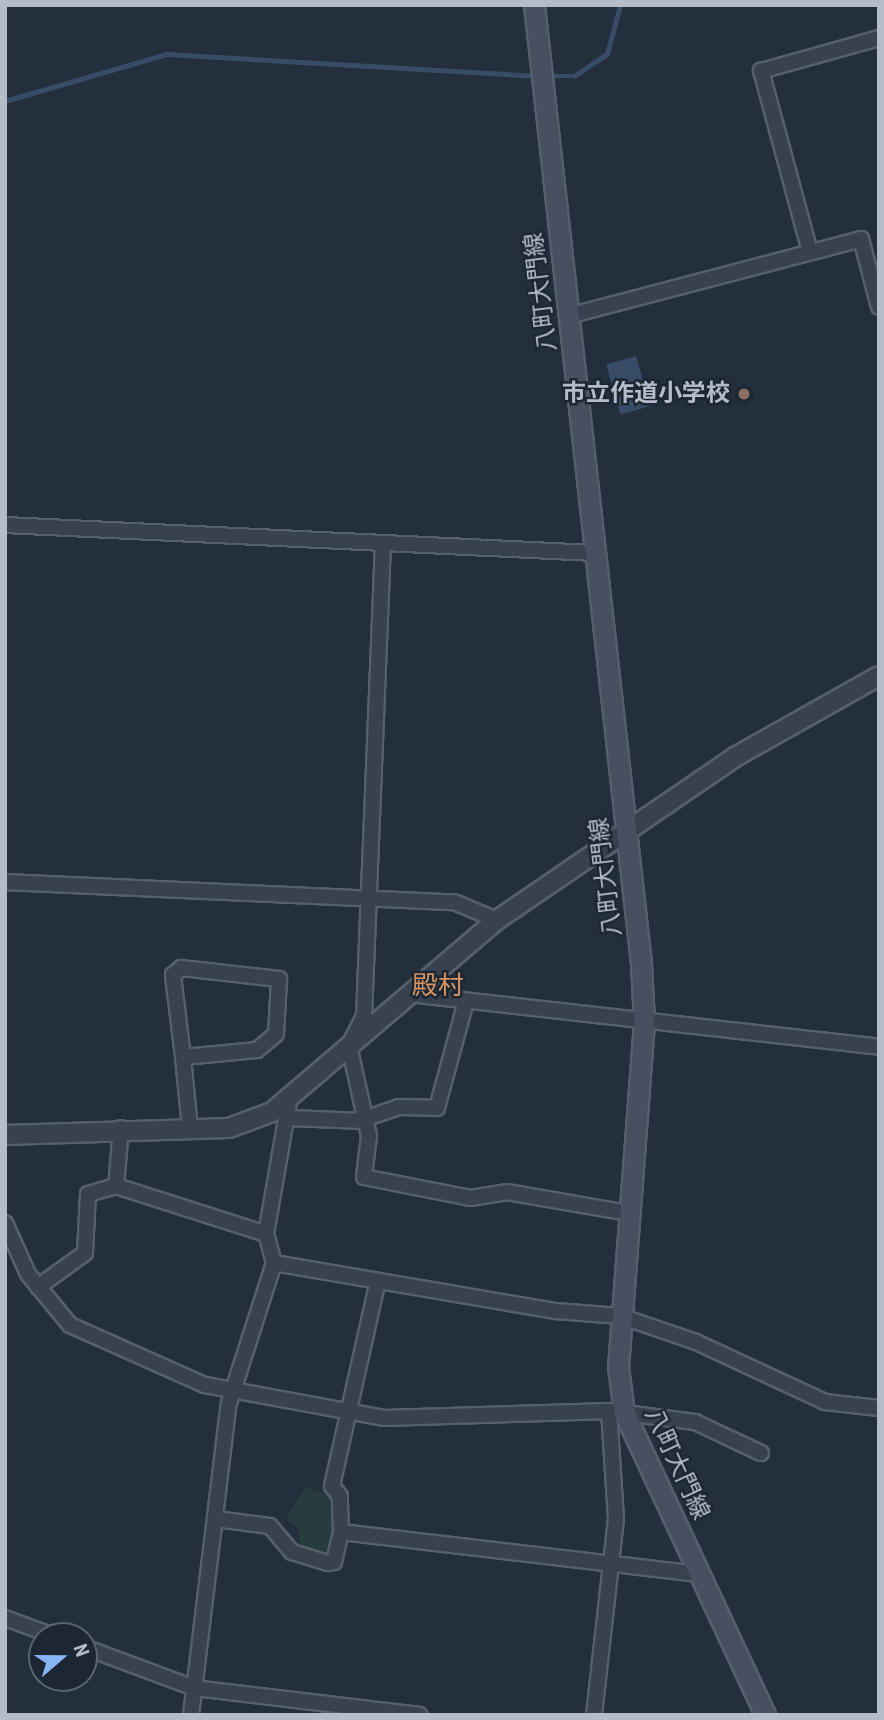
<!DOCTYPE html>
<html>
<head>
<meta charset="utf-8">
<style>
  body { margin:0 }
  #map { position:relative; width:884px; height:1720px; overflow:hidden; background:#242f3e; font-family:"Roboto Condensed","Noto Sans JP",sans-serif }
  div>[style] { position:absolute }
  .green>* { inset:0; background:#263c3f }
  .water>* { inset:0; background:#394c67; transform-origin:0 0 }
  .stream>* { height:4.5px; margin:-2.25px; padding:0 2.25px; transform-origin:2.25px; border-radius:2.25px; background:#394c67 }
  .roads { filter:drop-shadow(2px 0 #565f6c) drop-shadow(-2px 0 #565f6c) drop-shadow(0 2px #565f6c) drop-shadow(0 -2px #565f6c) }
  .minor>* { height:14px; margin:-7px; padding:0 7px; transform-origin:7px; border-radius:7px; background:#38414e }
  .tertiary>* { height:18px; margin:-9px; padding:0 9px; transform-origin:9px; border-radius:9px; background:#38414e }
  .secondary>* { height:19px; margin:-9.5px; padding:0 9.5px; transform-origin:9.5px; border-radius:9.5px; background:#465061 }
  .dots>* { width:19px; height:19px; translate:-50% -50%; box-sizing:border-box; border:4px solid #1d2633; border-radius:50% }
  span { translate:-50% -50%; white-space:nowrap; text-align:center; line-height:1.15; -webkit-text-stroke:5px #1d2633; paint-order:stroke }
  .street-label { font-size:24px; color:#b4bcc9 }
  .poi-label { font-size:24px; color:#b4bcc9; font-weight:700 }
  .right { translate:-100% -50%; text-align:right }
  .neighbourhood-label { font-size:26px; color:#d59563 }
  .frame { position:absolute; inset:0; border:7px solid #b4bcc9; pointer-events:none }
  .north { position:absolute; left:28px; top:1622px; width:70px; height:70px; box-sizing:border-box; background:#1d2633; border:2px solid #59626f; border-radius:50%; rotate:70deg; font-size:19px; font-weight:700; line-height:28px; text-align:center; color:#b4bcc9 }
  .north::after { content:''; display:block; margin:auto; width:24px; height:32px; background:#8ab4f8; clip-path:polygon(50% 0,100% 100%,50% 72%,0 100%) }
</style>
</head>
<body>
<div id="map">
  <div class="green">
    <div style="clip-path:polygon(305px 1487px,335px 1498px,328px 1558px,299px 1549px,300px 1530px,286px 1519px)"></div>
  </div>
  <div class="water">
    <div style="left:636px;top:356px;width:52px;height:31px;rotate:74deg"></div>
  </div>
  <div class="stream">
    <div style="left:548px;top:76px;width:26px"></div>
    <div style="left:574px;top:76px;width:40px;rotate:-34deg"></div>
    <div style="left:607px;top:54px;width:51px;rotate:-75.1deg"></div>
    <div style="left:5px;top:101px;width:169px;rotate:-16.2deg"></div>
    <div style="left:167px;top:54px;width:370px;rotate:3.4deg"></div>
  </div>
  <div class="roads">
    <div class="minor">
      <div style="left:810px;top:252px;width:188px;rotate:-105.1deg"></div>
      <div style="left:761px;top:71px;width:123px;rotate:-15.6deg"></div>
      <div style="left:568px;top:316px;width:303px;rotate:-14.7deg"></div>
      <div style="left:861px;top:239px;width:70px;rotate:75.2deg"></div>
      <div style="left:5px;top:525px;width:590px;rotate:2.72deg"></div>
      <div style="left:383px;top:543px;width:473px;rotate:92.3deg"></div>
      <div style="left:364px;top:1016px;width:33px;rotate:117deg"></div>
      <div style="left:349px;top:1045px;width:93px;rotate:77.6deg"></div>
      <div style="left:369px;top:1136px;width:41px;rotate:97deg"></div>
      <div style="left:364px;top:1177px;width:108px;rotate:11.2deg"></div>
      <div style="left:470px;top:1198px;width:37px;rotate:-9deg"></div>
      <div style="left:507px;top:1192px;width:124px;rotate:9.8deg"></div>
      <div style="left:5px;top:882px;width:449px;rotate:2.6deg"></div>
      <div style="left:454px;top:902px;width:47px;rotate:22.7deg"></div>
      <div style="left:409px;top:994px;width:473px;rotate:6.4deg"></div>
      <div style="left:183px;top:1057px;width:83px;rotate:-97deg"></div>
      <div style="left:173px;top:975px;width:11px;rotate:-41deg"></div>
      <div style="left:181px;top:968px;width:99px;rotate:6.4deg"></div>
      <div style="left:279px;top:979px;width:55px;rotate:93.1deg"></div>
      <div style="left:276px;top:1034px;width:25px;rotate:140deg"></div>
      <div style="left:257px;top:1050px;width:74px;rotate:174.6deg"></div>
      <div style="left:183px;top:1057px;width:72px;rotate:84.4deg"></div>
      <div style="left:290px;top:1118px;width:74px;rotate:2.3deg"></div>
      <div style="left:364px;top:1119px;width:36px;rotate:-19deg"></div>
      <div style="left:398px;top:1107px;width:39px;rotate:1deg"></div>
      <div style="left:437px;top:1108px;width:111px;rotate:-74.8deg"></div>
      <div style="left:121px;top:1128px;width:58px;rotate:94.9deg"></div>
      <div style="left:116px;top:1186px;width:157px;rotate:17.7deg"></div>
      <div style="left:5px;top:1223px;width:56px;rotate:65.7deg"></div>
      <div style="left:28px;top:1274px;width:66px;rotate:50.5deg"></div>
      <div style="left:70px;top:1325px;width:148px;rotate:24deg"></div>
      <div style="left:205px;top:1385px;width:183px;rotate:10.4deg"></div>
      <div style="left:385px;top:1418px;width:224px;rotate:-1.8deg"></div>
      <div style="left:274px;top:1263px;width:286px;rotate:9.7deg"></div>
      <div style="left:556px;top:1311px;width:64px;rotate:4.5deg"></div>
      <div style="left:620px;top:1316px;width:80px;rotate:18.9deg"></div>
      <div style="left:696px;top:1342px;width:142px;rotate:24.9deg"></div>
      <div style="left:825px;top:1402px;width:54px;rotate:6.3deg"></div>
      <div style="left:38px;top:1287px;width:58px;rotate:-35.9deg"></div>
      <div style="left:85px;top:1253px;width:59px;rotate:-87.1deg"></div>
      <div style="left:88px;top:1194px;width:29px;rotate:-16deg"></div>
      <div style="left:216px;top:1519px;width:54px;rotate:7.4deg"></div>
      <div style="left:270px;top:1526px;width:34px;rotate:50deg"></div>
      <div style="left:292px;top:1552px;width:38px;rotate:17deg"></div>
      <div style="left:328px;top:1563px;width:6px;rotate:-9deg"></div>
      <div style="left:334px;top:1562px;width:31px;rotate:-77deg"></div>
      <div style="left:341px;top:1532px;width:362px;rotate:6.7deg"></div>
      <div style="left:341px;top:1532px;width:36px;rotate:-92deg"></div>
      <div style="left:340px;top:1496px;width:13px;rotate:-129deg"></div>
      <div style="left:332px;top:1486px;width:210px;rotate:-77.4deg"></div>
      <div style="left:5px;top:1618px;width:52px;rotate:20.2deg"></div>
      <div style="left:84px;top:1647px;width:117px;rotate:20.4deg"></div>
      <div style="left:194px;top:1688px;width:227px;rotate:6.8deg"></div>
      <div style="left:191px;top:1715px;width:314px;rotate:-83.1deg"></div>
      <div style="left:229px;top:1403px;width:147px;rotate:-72.2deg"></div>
      <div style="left:274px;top:1263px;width:30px;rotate:-105deg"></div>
      <div style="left:266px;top:1234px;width:134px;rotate:-80.1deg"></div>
      <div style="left:594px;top:1715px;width:197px;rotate:-83.6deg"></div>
      <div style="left:616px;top:1519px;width:108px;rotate:-93.7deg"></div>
      <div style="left:609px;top:1411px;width:87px;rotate:7.3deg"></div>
      <div style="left:695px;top:1422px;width:73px;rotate:25.2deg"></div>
    </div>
    <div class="tertiary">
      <div style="left:5px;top:1135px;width:224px;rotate:-1.8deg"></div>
      <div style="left:229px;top:1128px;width:46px;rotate:-20.4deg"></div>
      <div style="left:272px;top:1112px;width:296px;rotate:-40.5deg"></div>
      <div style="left:497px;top:920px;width:288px;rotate:-34.4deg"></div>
      <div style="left:735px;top:757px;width:165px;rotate:-29.4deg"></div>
    </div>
    <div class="secondary">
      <div style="left:534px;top:5px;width:964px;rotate:83.63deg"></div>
      <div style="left:641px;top:963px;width:59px;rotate:87.1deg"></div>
      <div style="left:644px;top:1022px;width:346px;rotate:94.3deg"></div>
      <div style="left:618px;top:1367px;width:45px;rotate:82.4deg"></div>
      <div style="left:624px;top:1412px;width:334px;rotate:65deg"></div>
    </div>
  </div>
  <div class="dots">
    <div style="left:744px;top:394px;background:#8d6e63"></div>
  </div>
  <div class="street-label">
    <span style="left:541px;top:292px;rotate:-97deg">八町大門線</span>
    <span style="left:606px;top:877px;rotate:-97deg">八町大門線</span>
    <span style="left:677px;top:1464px;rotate:65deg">八町大門線</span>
  </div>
  <div class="poi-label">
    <span class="right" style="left:730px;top:394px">市立作道小学校</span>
  </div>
  <div class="neighbourhood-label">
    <span style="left:438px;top:986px">殿村</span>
  </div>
  <div class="frame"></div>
  <div class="north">N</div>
</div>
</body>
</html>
